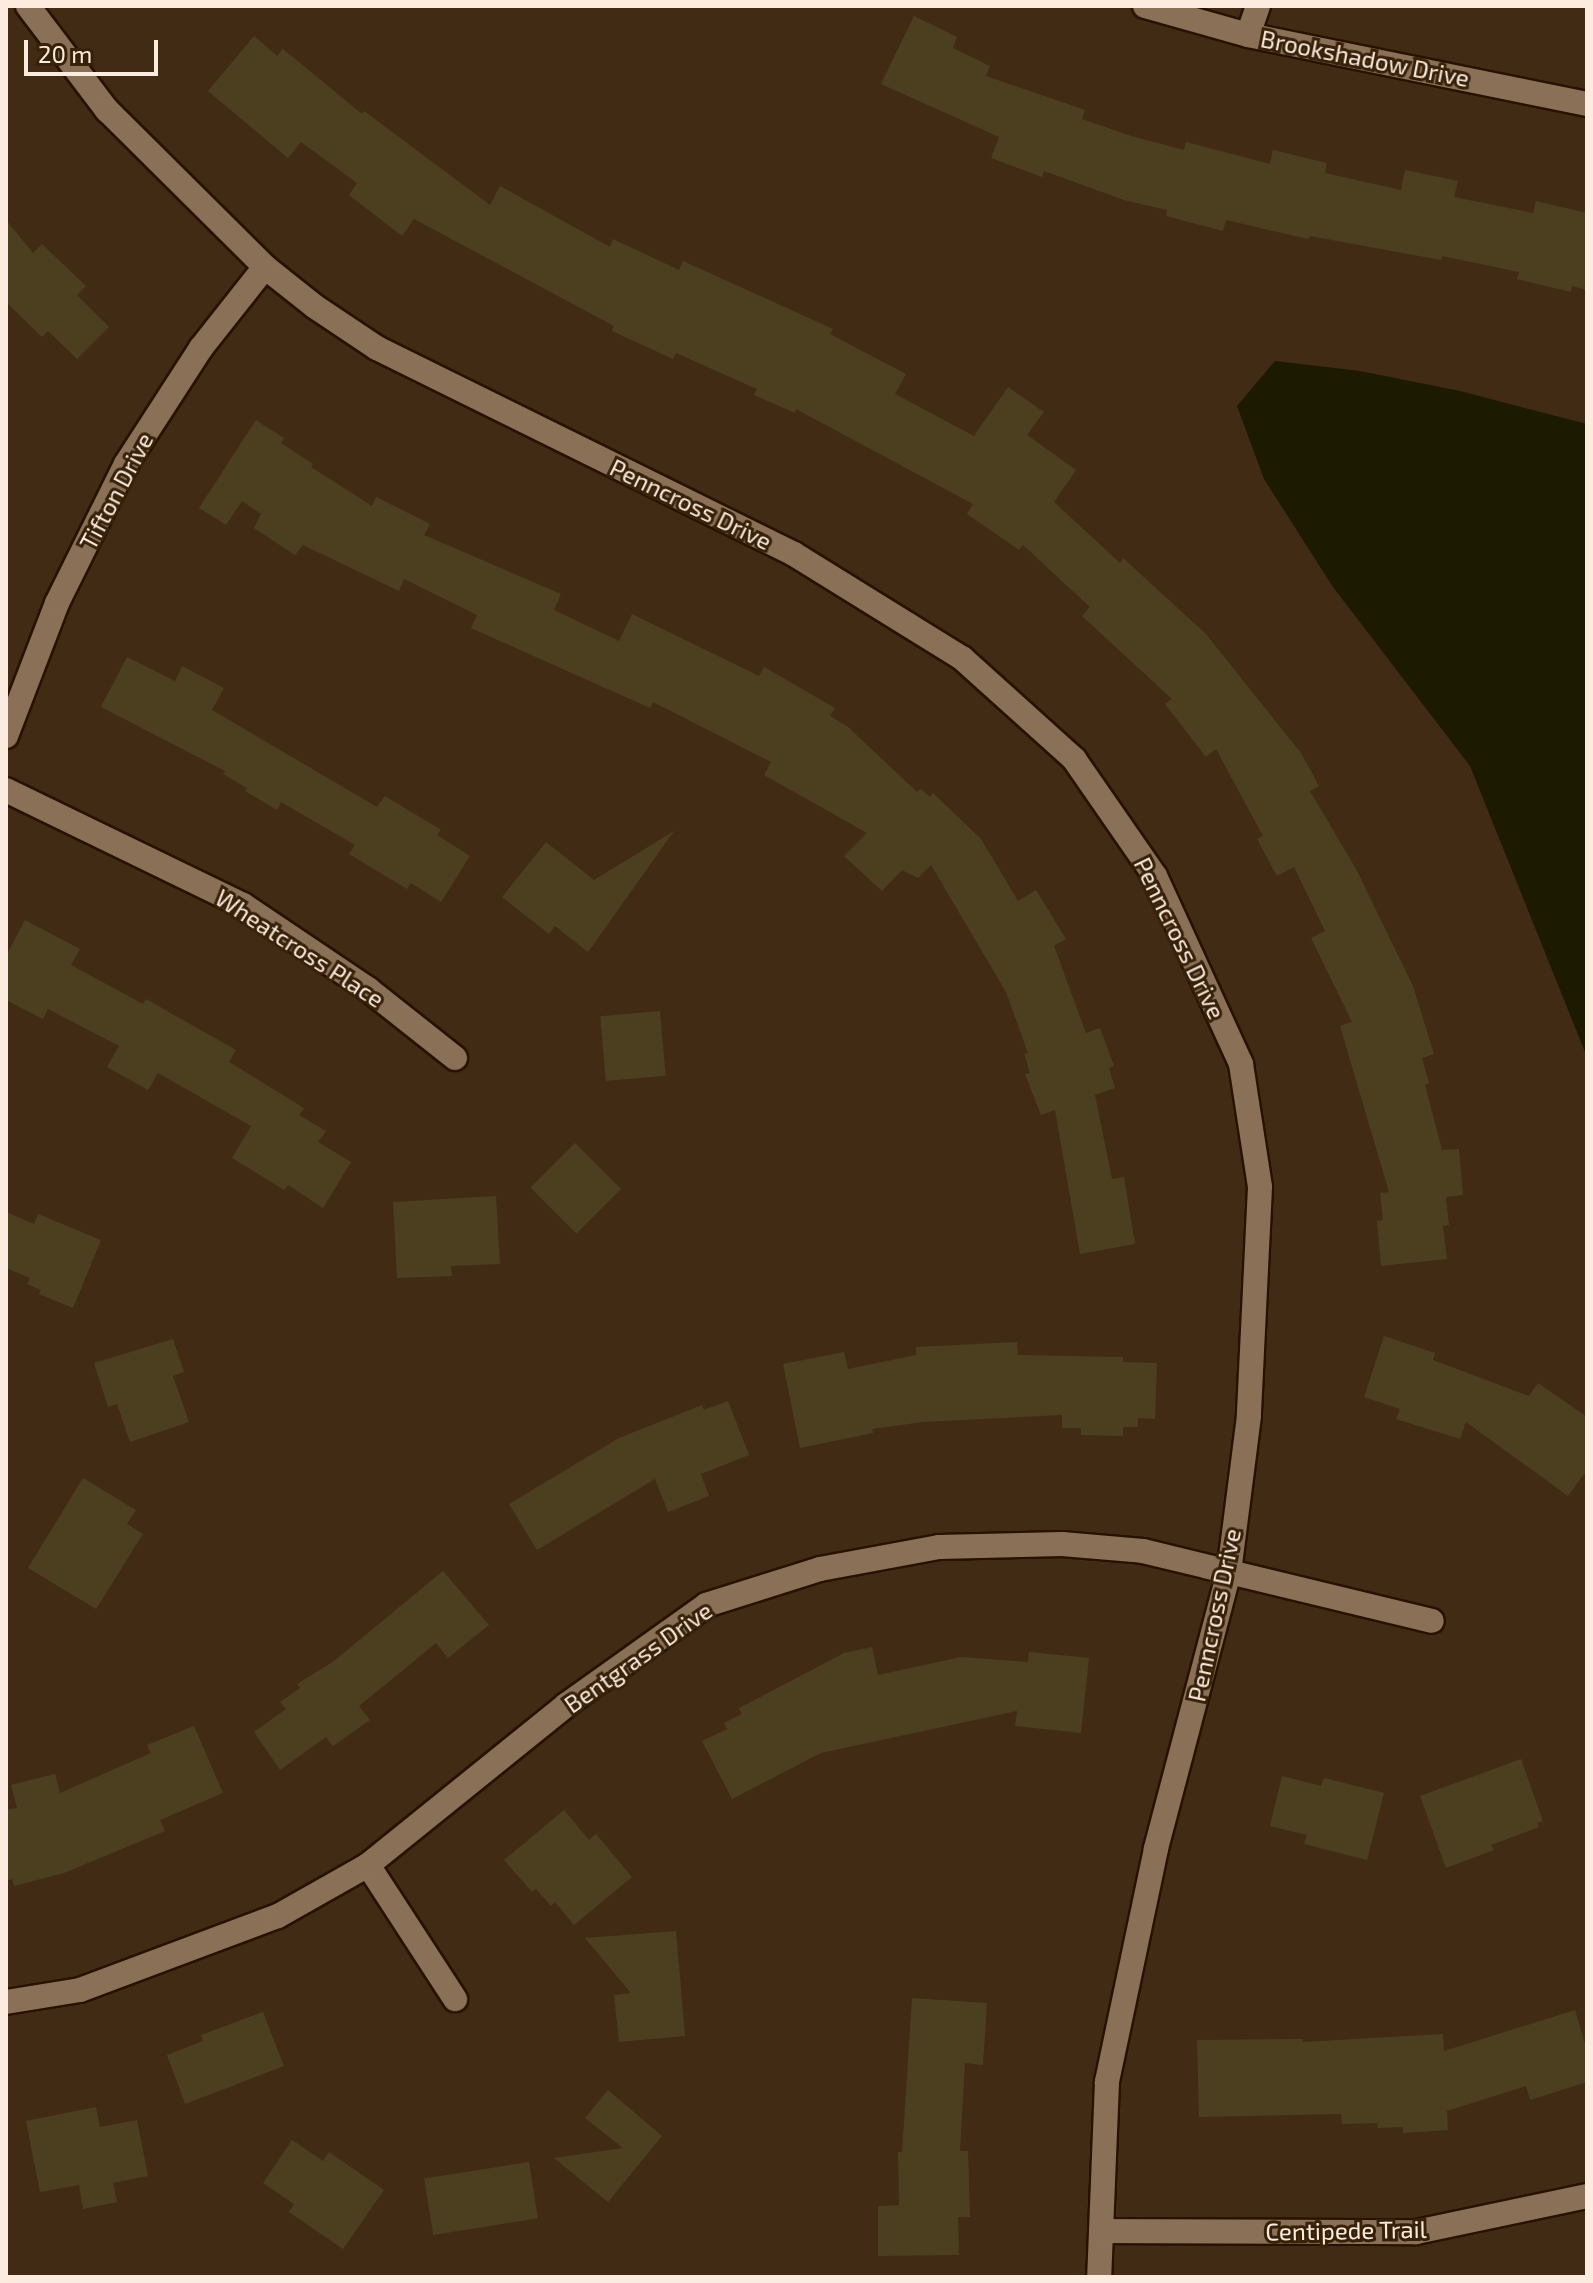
<!DOCTYPE html>
<html>
<head>
<meta charset="utf-8">
<style>
  body { margin:0 }
  #map { position:relative; width:1593px; height:2283px; overflow:hidden; background:#422b14; font-family:"Exo 2",sans-serif }
  div>[style] { position:absolute }
  .water>* { inset:0; background:#1c1a00 }
  .building>* { inset:0; background:#4c3f20; transform-origin:0 0 }
  .roads { filter:drop-shadow(2px 0 #271200) drop-shadow(-2px 0 #271200) drop-shadow(0 2px #271200) drop-shadow(0 -2px #271200) }
  .minor>* { height:24px; margin:-12px; padding:0 12px; transform-origin:12px; border-radius:12px; background:#8b7058 }
  span { translate:-50% -50%; white-space:nowrap; text-align:center; line-height:1.15; -webkit-text-stroke:6px #372109; paint-order:stroke }
  .street-label { font-size:24px; color:#fcecdf }
  .frame { position:absolute; inset:0; border:8px solid #fcecdf; pointer-events:none }
  .scale { position:absolute; left:24px; top:40px; width:134px; height:36px; box-sizing:border-box; border:4px solid #fcecdf; border-top:0; padding-left:10px; font-size:24px; line-height:28px; white-space:nowrap; color:#fcecdf; -webkit-text-stroke:6px #372109; paint-order:stroke }
</style>
</head>
<body>
<div id="map">
  <div class="water">
    <div style="clip-path:polygon(1275px 361px,1360px 371px,1460px 391px,1587px 424px,1587px 1057px,1470px 766px,1333px 587px,1264px 479px,1237px 406px)"></div>
  </div>
  <div class="building">
    <div style="clip-path:polygon(914px 16px,957px 37px,953px 48px,990px 66px,986px 76px,1085px 110px,1082px 119px,1131px 136px,1184px 150px,1186px 142px,1270px 164px,1273px 150px,1327px 163px,1325px 173px,1401px 190px,1405px 170px,1458px 181px,1454px 197px,1533px 213px,1536px 201px,1587px 213px,1587px 290px,1572px 286px,1571px 292px,1517px 279px,1519px 272px,1442px 256px,1441px 260px,1310px 236px,1308px 239px,1226px 220px,1223px 231px,1166px 216px,1167px 210px,1124px 200px,1044px 171px,1042px 177px,991px 158px,999px 137px,881px 84px)"></div>
    <div style="clip-path:polygon(254px 36px,277px 56px,283px 49px,362px 114px,364px 111px,490px 205px,500px 186px,610px 247px,613px 239px,679px 270px,683px 261px,833px 329px,830px 334px,906px 374px,895px 394px,974px 436px,1008px 387px,1044px 412px,1027px 435px,1076px 470px,1054px 502px,1120px 563px,1123px 558px,1206px 634px,1301px 753px,1319px 786px,1310px 791px,1356px 869px,1413px 986px,1434px 1054px,1422px 1058px,1429px 1083px,1425px 1085px,1442px 1150px,1459px 1149px,1463px 1195px,1446px 1197px,1449px 1225px,1443px 1226px,1447px 1259px,1381px 1266px,1377px 1221px,1383px 1220px,1380px 1193px,1389px 1192px,1340px 1026px,1352px 1022px,1311px 938px,1325px 931px,1294px 867px,1277px 876px,1257px 839px,1263px 836px,1216px 749px,1206px 757px,1165px 704px,1172px 699px,1082px 616px,1090px 607px,1023px 545px,1019px 550px,967px 514px,973px 504px,796px 409px,795px 413px,754px 395px,757px 389px,676px 353px,673px 359px,612px 331px,614px 326px,414px 219px,402px 236px,349px 195px,357px 183px,301px 142px,288px 158px,208px 91px)"></div>
    <div style="clip-path:polygon(6px 220px,33px 253px,42px 244px,86px 286px,77px 295px,109px 327px,77px 359px,48px 331px,42px 337px,6px 302px)"></div>
    <div style="clip-path:polygon(256px 420px,284px 438px,281px 443px,313px 464px,311px 467px,372px 506px,376px 497px,430px 524px,424px 535px,561px 594px,554px 610px,619px 641px,632px 614px,759px 676px,764px 667px,835px 708px,830px 716px,847px 726px,917px 792px,921px 789px,930px 797px,933px 793px,981px 839px,1018px 901px,1036px 890px,1066px 939px,1054px 946px,1086px 1033px,1100px 1028px,1114px 1066px,1109px 1068px,1115px 1088px,1095px 1095px,1112px 1179px,1124px 1177px,1135px 1244px,1080px 1254px,1055px 1110px,1041px 1115px,1025px 1074px,1030px 1073px,1024px 1054px,1028px 1053px,1006px 992px,931px 865px,918px 878px,902px 870px,882px 891px,844px 856px,867px 833px,764px 775px,771px 762px,653px 702px,650px 708px,471px 628px,477px 615px,404px 579px,399px 591px,303px 545px,295px 555px,254px 528px,261px 514px,242px 501px,226px 525px,199px 508px)"></div>
    <div style="clip-path:polygon(127px 657px,175px 681px,182px 666px,224px 688px,212px 710px,377px 807px,385px 796px,441px 830px,437px 835px,470px 856px,441px 902px,411px 883px,407px 889px,349px 854px,355px 845px,281px 802px,277px 810px,245px 791px,247px 788px,223px 774px,225px 771px,101px 707px)"></div>
    <div style="clip-path:polygon(674px 831px,588px 952px,555px 926px,549px 934px,502px 897px,546px 842px,594px 880px)"></div>
    <div style="clip-path:polygon(25px 920px,80px 949px,71px 965px,143px 1004px,146px 999px,236px 1050px,229px 1062px,304px 1108px,299px 1115px,326px 1131px,318px 1142px,351px 1162px,323px 1208px,288px 1185px,284px 1190px,232px 1158px,251px 1126px,158px 1073px,148px 1090px,107px 1067px,119px 1046px,48px 1009px,43px 1019px,6px 1000px,6px 956px)"></div>
    <div style="left:660px;top:1011px;width:65px;height:60px;rotate:85deg"></div>
    <div style="left:575px;top:1143px;width:65px;height:63px;rotate:45deg"></div>
    <div style="clip-path:polygon(496px 1196px,500px 1264px,451px 1266px,452px 1276px,397px 1278px,393px 1202px)"></div>
    <div style="clip-path:polygon(6px 1212px,34px 1224px,38px 1214px,101px 1240px,73px 1308px,39px 1294px,41px 1290px,27px 1284px,30px 1278px,6px 1268px)"></div>
    <div style="clip-path:polygon(1384px 1336px,1435px 1353px,1433px 1360px,1529px 1396px,1538px 1383px,1587px 1417px,1587px 1470px,1568px 1496px,1466px 1422px,1460px 1439px,1396px 1419px,1400px 1409px,1364px 1397px)"></div>
    <div style="clip-path:polygon(173px 1339px,184px 1372px,173px 1376px,189px 1422px,130px 1442px,117px 1404px,108px 1407px,94px 1363px)"></div>
    <div style="clip-path:polygon(1017px 1342px,1018px 1355px,1123px 1357px,1123px 1362px,1157px 1363px,1155px 1419px,1138px 1418px,1138px 1427px,1123px 1427px,1123px 1436px,1081px 1435px,1081px 1428px,1062px 1428px,1062px 1415px,923px 1422px,872px 1429px,873px 1433px,800px 1448px,783px 1364px,844px 1352px,848px 1369px,916px 1355px,916px 1347px)"></div>
    <div style="clip-path:polygon(728px 1401px,749px 1455px,701px 1474px,709px 1496px,668px 1512px,655px 1479px,537px 1550px,509px 1504px,619px 1438px,702px 1405px,704px 1410px)"></div>
    <div style="clip-path:polygon(83px 1478px,136px 1510px,127px 1524px,143px 1534px,96px 1609px,28px 1568px)"></div>
    <div style="clip-path:polygon(443px 1571px,489px 1625px,448px 1658px,436px 1643px,359px 1706px,370px 1720px,333px 1746px,326px 1737px,280px 1770px,254px 1732px,286px 1709px,280px 1702px,300px 1688px,297px 1684px,334px 1661px)"></div>
    <div style="clip-path:polygon(872px 1647px,878px 1675px,961px 1657px,1028px 1662px,1029px 1652px,1089px 1658px,1081px 1733px,1015px 1726px,1017px 1711px,821px 1753px,732px 1799px,702px 1741px,727px 1729px,724px 1723px,742px 1714px,739px 1708px,844px 1653px)"></div>
    <div style="clip-path:polygon(194px 1726px,223px 1793px,160px 1820px,165px 1831px,64px 1873px,14px 1886px,12px 1879px,6px 1881px,6px 1810px,17px 1808px,11px 1785px,55px 1774px,60px 1793px,151px 1753px,147px 1745px)"></div>
    <div style="clip-path:polygon(1521px 1759px,1543px 1821px,1537px 1823px,1539px 1827px,1491px 1845px,1494px 1850px,1446px 1868px,1420px 1796px)"></div>
    <div style="clip-path:polygon(1282px 1776px,1321px 1786px,1324px 1778px,1384px 1793px,1367px 1860px,1304px 1844px,1307px 1835px,1270px 1826px)"></div>
    <div style="clip-path:polygon(564px 1810px,589px 1840px,596px 1834px,632px 1877px,574px 1925px,555px 1902px,551px 1906px,536px 1889px,532px 1892px,504px 1860px)"></div>
    <div style="clip-path:polygon(676px 1931px,685px 2036px,619px 2042px,614px 1995px,631px 1993px,585px 1938px)"></div>
    <div style="clip-path:polygon(912px 1998px,987px 2003px,983px 2065px,965px 2063px,960px 2151px,968px 2151px,970px 2217px,958px 2217px,959px 2255px,878px 2256px,878px 2206px,899px 2205px,898px 2152px,902px 2152px)"></div>
    <div style="clip-path:polygon(1575px 2010px,1587px 2051px,1587px 2082px,1530px 2100px,1526px 2086px,1447px 2111px,1448px 2130px,1403px 2133px,1403px 2127px,1378px 2128px,1377px 2123px,1342px 2124px,1341px 2114px,1199px 2117px,1197px 2040px,1303px 2039px,1303px 2042px,1443px 2034px,1444px 2051px)"></div>
    <div style="clip-path:polygon(263px 2012px,284px 2066px,185px 2104px,167px 2055px,203px 2041px,201px 2035px)"></div>
    <div style="clip-path:polygon(608px 2090px,662px 2136px,608px 2202px,554px 2158px,623px 2148px,585px 2118px)"></div>
    <div style="clip-path:polygon(96px 2107px,100px 2127px,137px 2120px,148px 2176px,113px 2183px,117px 2202px,83px 2209px,79px 2185px,40px 2192px,26px 2121px)"></div>
    <div style="clip-path:polygon(292px 2140px,323px 2161px,329px 2152px,384px 2190px,343px 2249px,289px 2212px,294px 2204px,263px 2183px)"></div>
    <div style="left:529px;top:2162px;width:57px;height:106px;rotate:81deg"></div>
  </div>
  <div class="roads">
    <div class="minor">
      <div style="left:28px;top:6px;width:131px;rotate:52.8deg"></div>
      <div style="left:107px;top:110px;width:223px;rotate:44.8deg"></div>
      <div style="left:265px;top:267px;width:63px;rotate:38.5deg"></div>
      <div style="left:314px;top:306px;width:76px;rotate:33.7deg"></div>
      <div style="left:377px;top:348px;width:465px;rotate:26.3deg"></div>
      <div style="left:794px;top:554px;width:198px;rotate:31.8deg"></div>
      <div style="left:962px;top:658px;width:151px;rotate:42deg"></div>
      <div style="left:1074px;top:759px;width:142px;rotate:55.3deg"></div>
      <div style="left:1155px;top:876px;width:207px;rotate:65.4deg"></div>
      <div style="left:1241px;top:1064px;width:124px;rotate:81.2deg"></div>
      <div style="left:1260px;top:1187px;width:229px;rotate:92.8deg"></div>
      <div style="left:1249px;top:1416px;width:157px;rotate:97.3deg"></div>
      <div style="left:1229px;top:1572px;width:286px;rotate:104.8deg"></div>
      <div style="left:1156px;top:1849px;width:238px;rotate:101.9deg"></div>
      <div style="left:1107px;top:2082px;width:195px;rotate:92.3deg"></div>
      <div style="left:1145px;top:6px;width:107px;rotate:15.7deg"></div>
      <div style="left:1248px;top:35px;width:346px;rotate:11.5deg"></div>
      <div style="left:1248px;top:35px;width:31px;rotate:-71deg"></div>
      <div style="left:6px;top:736px;width:142px;rotate:-69deg"></div>
      <div style="left:57px;top:603px;width:155px;rotate:-63.6deg"></div>
      <div style="left:126px;top:464px;width:138px;rotate:-57.1deg"></div>
      <div style="left:201px;top:348px;width:103px;rotate:-51.7deg"></div>
      <div style="left:6px;top:790px;width:263px;rotate:25.9deg"></div>
      <div style="left:243px;top:905px;width:151px;rotate:33.9deg"></div>
      <div style="left:368px;top:989px;width:111px;rotate:38.4deg"></div>
      <div style="left:368px;top:1865px;width:160px;rotate:57deg"></div>
      <div style="left:6px;top:2002px;width:75px;rotate:-9.2deg"></div>
      <div style="left:80px;top:1990px;width:211px;rotate:-20.5deg"></div>
      <div style="left:278px;top:1916px;width:103px;rotate:-29.5deg"></div>
      <div style="left:368px;top:1865px;width:255px;rotate:-38.9deg"></div>
      <div style="left:566px;top:1705px;width:172px;rotate:-35.5deg"></div>
      <div style="left:706px;top:1605px;width:120px;rotate:-17.5deg"></div>
      <div style="left:820px;top:1569px;width:121px;rotate:-10.5deg"></div>
      <div style="left:939px;top:1547px;width:123px;rotate:-1.4deg"></div>
      <div style="left:1062px;top:1544px;width:81px;rotate:4.9deg"></div>
      <div style="left:1143px;top:1551px;width:297px;rotate:13.6deg"></div>
      <div style="left:1101px;top:2231px;width:315px;rotate:0.2deg"></div>
      <div style="left:1416px;top:2232px;width:175px;rotate:-11.9deg"></div>
    </div>
  </div>
  <div class="street-label">
    <span style="left:1365px;top:58px;rotate:11deg">Brookshadow Drive</span>
    <span style="left:116px;top:491px;rotate:-62deg">Tifton Drive</span>
    <span style="left:691px;top:504px;rotate:26deg">Penncross Drive</span>
    <span style="left:1180px;top:938px;rotate:64deg">Penncross Drive</span>
    <span style="left:300px;top:948px;rotate:33deg">Wheatcross Place</span>
    <span style="left:1214px;top:1615px;rotate:-78deg">Penncross Drive</span>
    <span style="left:638px;top:1657px;rotate:-35deg">Bentgrass Drive</span>
    <span style="left:1346px;top:2230px;rotate:-1deg">Centipede Trail</span>
  </div>
  <div class="frame"></div>
  <div class="scale">20 m</div>
</div>
</body>
</html>
